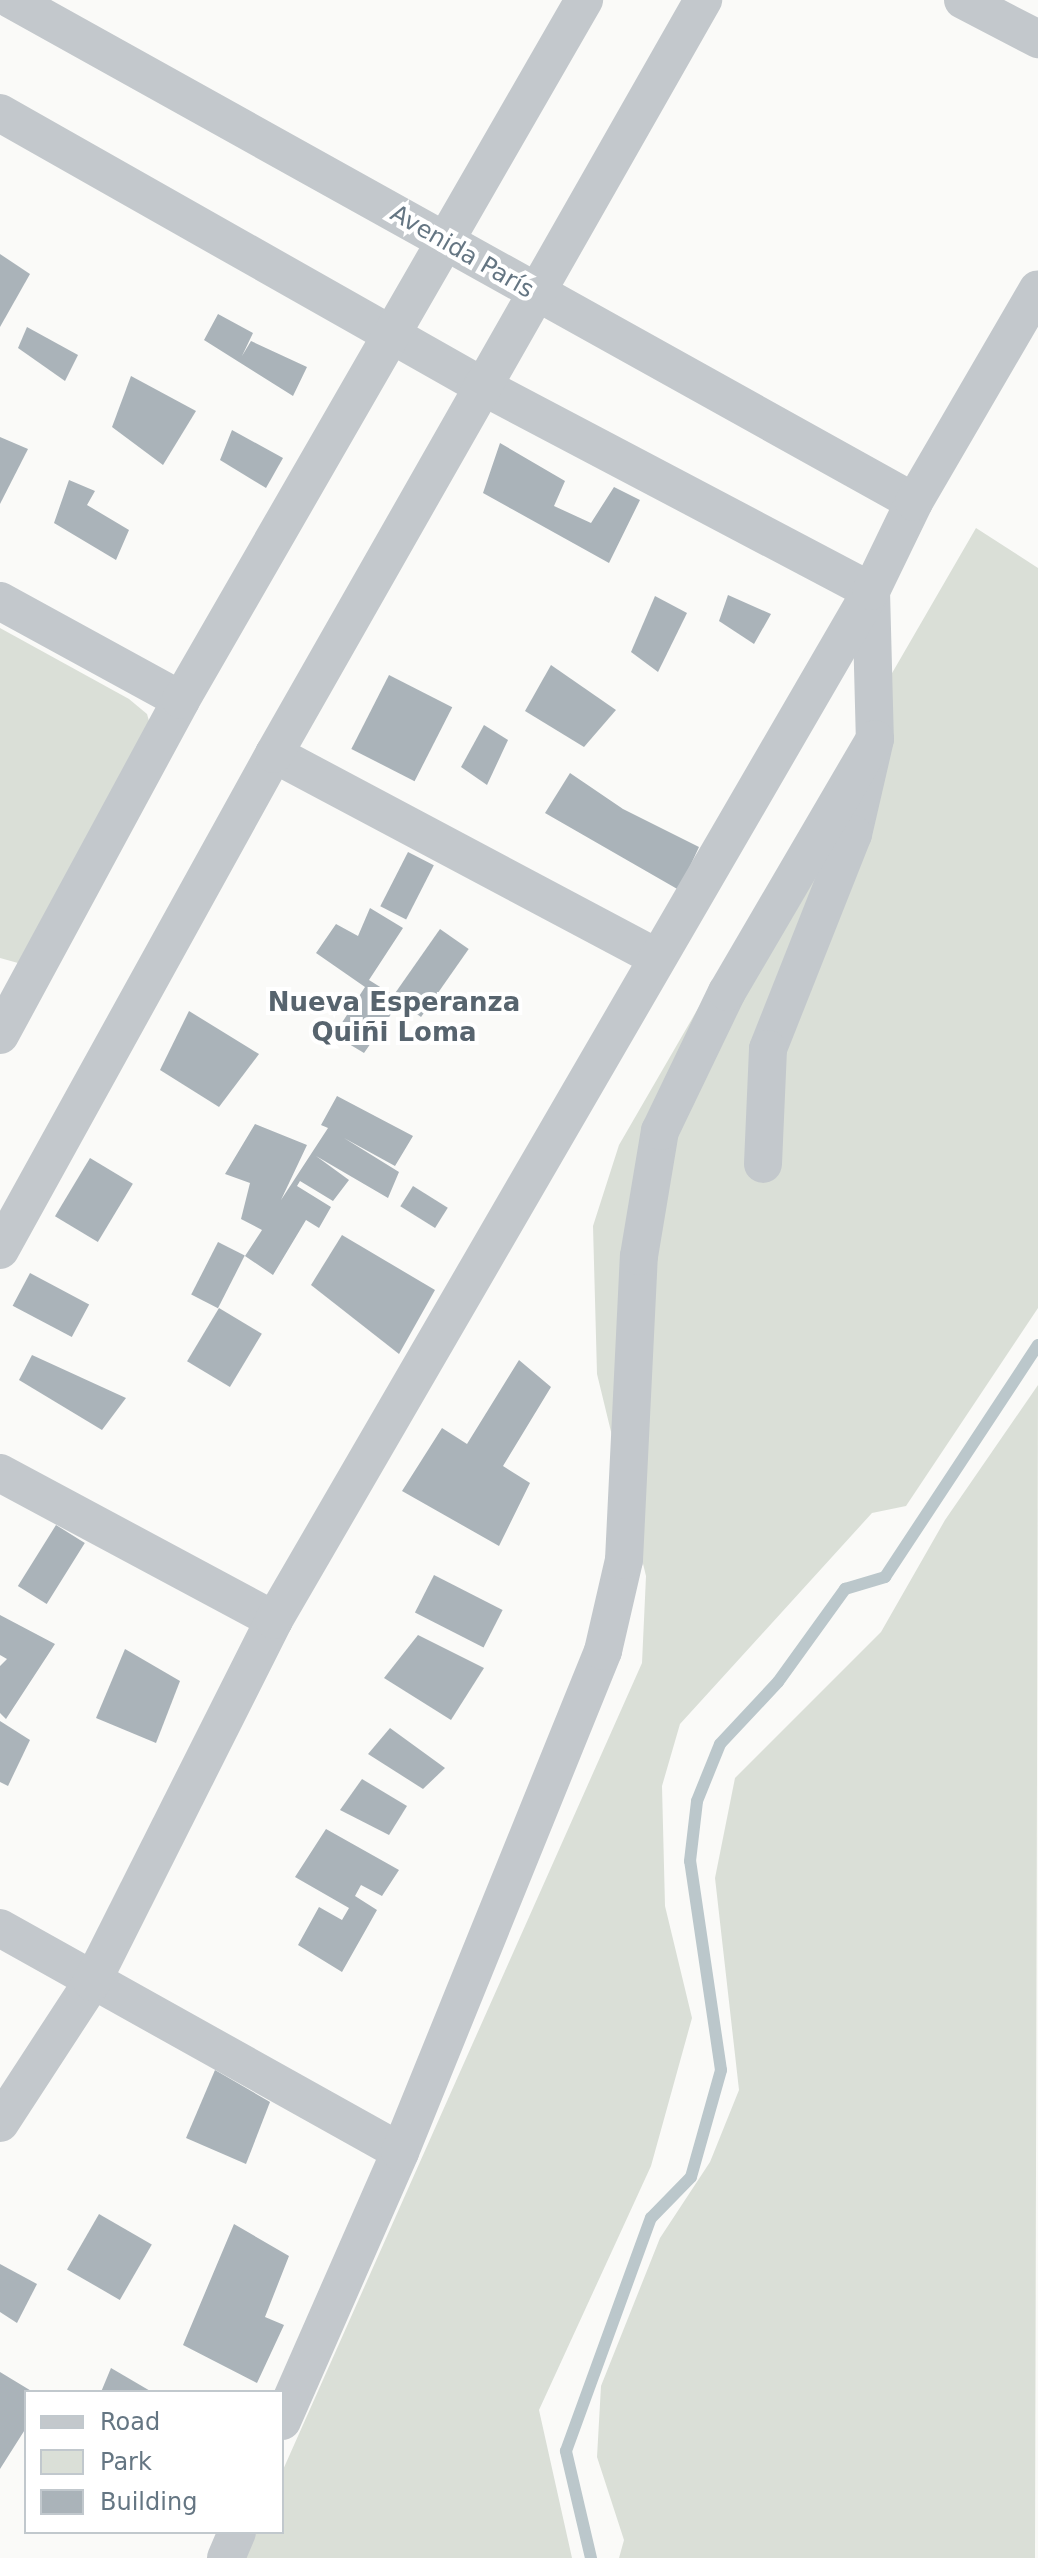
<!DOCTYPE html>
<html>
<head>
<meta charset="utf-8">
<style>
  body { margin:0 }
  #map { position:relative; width:1038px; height:2558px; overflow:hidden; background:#fafaf8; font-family:"DejaVu Sans",sans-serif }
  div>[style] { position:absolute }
  .green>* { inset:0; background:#dadfd7 }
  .stream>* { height:12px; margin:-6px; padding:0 6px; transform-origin:6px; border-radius:6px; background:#bbc7cb }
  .building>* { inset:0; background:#aab3b9; transform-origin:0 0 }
  .minor>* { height:38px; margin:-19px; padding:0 19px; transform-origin:19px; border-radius:19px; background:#c3c8cc }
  span { translate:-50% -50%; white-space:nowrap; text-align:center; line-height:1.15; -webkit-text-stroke:8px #fff; paint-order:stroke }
  .street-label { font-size:24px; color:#657683 }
  .neighbourhood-label { font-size:26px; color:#57646e; font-weight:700 }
  .legend { position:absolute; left:24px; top:2390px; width:260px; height:144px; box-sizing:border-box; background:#fff; border:2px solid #c1c8cd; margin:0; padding:10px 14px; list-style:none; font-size:24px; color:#657683 }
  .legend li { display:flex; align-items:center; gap:16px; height:40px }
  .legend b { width:40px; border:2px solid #c1c8cd }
</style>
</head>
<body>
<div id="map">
  <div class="green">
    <div style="clip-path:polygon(976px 528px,1038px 568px,1038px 1308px,906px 1506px,872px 1513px,680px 1724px,662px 1786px,665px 1906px,692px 2018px,651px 2166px,539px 2410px,572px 2558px,244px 2558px,255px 2532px,282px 2532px,282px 2472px,642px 1663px,646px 1576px,597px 1374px,593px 1226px,619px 1145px)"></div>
    <div style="clip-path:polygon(0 628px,129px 699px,147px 714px,151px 728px,18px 963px,0 958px)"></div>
    <div style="clip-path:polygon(1038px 1385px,1035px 2558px,619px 2558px,624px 2540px,597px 2457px,601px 2386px,660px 2238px,710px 2162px,739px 2090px,715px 1878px,735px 1778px,881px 1632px,945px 1520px)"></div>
  </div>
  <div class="stream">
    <div style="left:591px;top:2558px;width:110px;rotate:-103.2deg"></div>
    <div style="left:566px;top:2451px;width:248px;rotate:-70deg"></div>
    <div style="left:651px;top:2218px;width:57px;rotate:-45.7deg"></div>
    <div style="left:691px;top:2177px;width:111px;rotate:-74.3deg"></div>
    <div style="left:721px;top:2070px;width:211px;rotate:-98.4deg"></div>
    <div style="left:690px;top:1861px;width:60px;rotate:-83.3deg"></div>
    <div style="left:697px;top:1801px;width:61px;rotate:-68deg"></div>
    <div style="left:720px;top:1744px;width:85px;rotate:-46.9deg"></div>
    <div style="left:778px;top:1682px;width:115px;rotate:-54.2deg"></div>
    <div style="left:845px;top:1589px;width:42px;rotate:-16.7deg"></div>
    <div style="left:885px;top:1577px;width:278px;rotate:-56.6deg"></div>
  </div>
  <div class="building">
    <div style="clip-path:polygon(0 254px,30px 274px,0 327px)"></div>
    <div style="clip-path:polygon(218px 314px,253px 333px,242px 356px,251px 341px,307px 367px,293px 396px,204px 340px)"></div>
    <div style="clip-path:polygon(27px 327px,78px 355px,65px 381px,18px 348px)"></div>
    <div style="clip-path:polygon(131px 376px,196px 411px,163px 465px,112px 427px)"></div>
    <div style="clip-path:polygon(232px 430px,283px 458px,266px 488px,220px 460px)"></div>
    <div style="clip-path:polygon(0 437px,28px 449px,0 504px)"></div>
    <div style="clip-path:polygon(500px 443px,565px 481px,554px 506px,591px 523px,614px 487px,640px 500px,609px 563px,483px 493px)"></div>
    <div style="clip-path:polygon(69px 480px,95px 491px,87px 505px,129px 530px,116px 560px,54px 523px)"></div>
    <div style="clip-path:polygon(728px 595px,771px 614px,754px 644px,719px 621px)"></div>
    <div style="clip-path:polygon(655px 596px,687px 613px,658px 672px,631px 652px)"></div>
    <div style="clip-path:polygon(551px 665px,616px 710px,584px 747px,525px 711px)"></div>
    <div style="left:389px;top:675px;width:71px;height:83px;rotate:27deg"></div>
    <div style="clip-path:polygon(484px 725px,508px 740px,487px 785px,461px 767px)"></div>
    <div style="clip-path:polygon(570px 773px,623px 809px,699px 847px,679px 890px,545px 813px)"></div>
    <div style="left:408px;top:852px;width:29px;height:61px;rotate:27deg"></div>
    <div style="clip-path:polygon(370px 908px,403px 928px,369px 980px,401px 1000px,364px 1053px,334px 1035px,365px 987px,316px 953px,336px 924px,358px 936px)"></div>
    <div style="left:440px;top:929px;width:35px;height:83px;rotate:35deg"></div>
    <div style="clip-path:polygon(189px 1011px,259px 1054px,219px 1107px,160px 1070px)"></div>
    <div style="clip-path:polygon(337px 1096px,413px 1136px,395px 1166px,344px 1138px,399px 1172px,388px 1198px,316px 1156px,349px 1180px,333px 1201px,300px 1181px,297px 1186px,331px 1207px,319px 1228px,306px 1220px,273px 1275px,245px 1256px,262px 1230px,241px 1219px,250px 1183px,225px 1174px,255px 1124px,307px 1145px,281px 1200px,328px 1128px,321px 1125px)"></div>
    <div style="left:90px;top:1158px;width:50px;height:68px;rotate:31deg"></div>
    <div style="left:413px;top:1186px;width:41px;height:24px;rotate:32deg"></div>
    <div style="clip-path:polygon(342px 1235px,435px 1290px,399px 1354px,311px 1285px)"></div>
    <div style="left:218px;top:1242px;width:30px;height:59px;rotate:27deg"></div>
    <div style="left:30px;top:1273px;width:67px;height:37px;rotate:28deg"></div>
    <div style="left:219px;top:1308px;width:50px;height:62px;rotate:31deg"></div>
    <div style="clip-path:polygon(32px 1355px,126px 1398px,102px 1430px,19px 1380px)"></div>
    <div style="clip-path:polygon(519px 1360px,551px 1387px,503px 1466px,530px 1483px,499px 1546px,402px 1491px,442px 1428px,467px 1444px)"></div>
    <div style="left:56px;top:1525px;width:34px;height:72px;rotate:32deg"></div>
    <div style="left:434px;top:1575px;width:77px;height:42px;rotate:27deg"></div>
    <div style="clip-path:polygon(0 1615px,55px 1644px,6px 1719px,0 1713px,0 1666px,7px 1659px,0 1655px)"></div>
    <div style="clip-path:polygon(418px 1635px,484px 1668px,451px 1720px,384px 1678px)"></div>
    <div style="clip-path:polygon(125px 1649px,180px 1681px,156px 1743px,96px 1718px)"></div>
    <div style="clip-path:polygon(0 1721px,30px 1740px,8px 1786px,0 1782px)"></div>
    <div style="clip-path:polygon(390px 1728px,445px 1768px,423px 1789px,368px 1754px)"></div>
    <div style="clip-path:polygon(362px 1779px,407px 1806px,389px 1835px,340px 1810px)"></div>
    <div style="clip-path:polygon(326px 1829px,399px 1870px,382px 1896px,361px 1885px,355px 1896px,377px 1910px,342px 1972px,298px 1945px,319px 1907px,342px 1920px,349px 1908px,295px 1877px)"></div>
    <div style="clip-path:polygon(215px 2070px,270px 2102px,246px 2164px,186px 2138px)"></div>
    <div style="left:99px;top:2214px;width:61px;height:64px;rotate:30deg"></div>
    <div style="clip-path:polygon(234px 2224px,289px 2256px,265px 2317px,284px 2325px,257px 2383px,183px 2345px)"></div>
    <div style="clip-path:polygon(0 2264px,37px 2284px,17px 2323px,0 2312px)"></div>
    <div style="clip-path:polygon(111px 2368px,152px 2392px,101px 2392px)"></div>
    <div style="clip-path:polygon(0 2372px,33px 2392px,26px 2392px,26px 2428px,0 2469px)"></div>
  </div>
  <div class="minor">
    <div style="left:12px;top:0;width:1032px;rotate:29.1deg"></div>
    <div style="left:963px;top:0;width:85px;rotate:27.5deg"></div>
    <div style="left:0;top:113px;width:554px;rotate:29.53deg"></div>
    <div style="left:482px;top:386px;width:440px;rotate:27.8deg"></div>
    <div style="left:871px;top:591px;width:148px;rotate:88.5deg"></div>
    <div style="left:875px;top:739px;width:98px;rotate:103deg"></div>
    <div style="left:853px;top:834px;width:231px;rotate:111.6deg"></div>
    <div style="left:768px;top:1049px;width:115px;rotate:92.5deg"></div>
    <div style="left:0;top:601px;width:206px;rotate:28.7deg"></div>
    <div style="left:274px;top:754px;width:434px;rotate:28deg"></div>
    <div style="left:0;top:1035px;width:381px;rotate:-61.6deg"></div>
    <div style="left:181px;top:700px;width:808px;rotate:-60.07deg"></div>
    <div style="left:0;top:1250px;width:567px;rotate:-61.08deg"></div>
    <div style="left:274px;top:754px;width:868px;rotate:-60.36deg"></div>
    <div style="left:0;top:1473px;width:311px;rotate:28.2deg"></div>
    <div style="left:0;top:1928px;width:458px;rotate:29.2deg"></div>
    <div style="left:0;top:2123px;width:168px;rotate:-56.9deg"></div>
    <div style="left:92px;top:1982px;width:405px;rotate:-63.3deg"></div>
    <div style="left:274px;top:1620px;width:1190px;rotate:-59.88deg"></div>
    <div style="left:871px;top:591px;width:99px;rotate:-64.2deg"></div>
    <div style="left:914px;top:502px;width:246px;rotate:-59.8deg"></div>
    <div style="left:282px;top:2421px;width:294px;rotate:-66.3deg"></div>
    <div style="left:400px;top:2152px;width:541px;rotate:-67.94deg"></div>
    <div style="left:603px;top:1651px;width:93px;rotate:-77deg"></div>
    <div style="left:624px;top:1560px;width:304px;rotate:-87.2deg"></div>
    <div style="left:639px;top:1256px;width:127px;rotate:-80.5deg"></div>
    <div style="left:660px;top:1131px;width:154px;rotate:-64.3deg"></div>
    <div style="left:727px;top:992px;width:293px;rotate:-59.7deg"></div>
    <div style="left:226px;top:2558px;width:28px;rotate:-67deg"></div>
  </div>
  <div class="street-label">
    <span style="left:462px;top:252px;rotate:30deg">Avenida París</span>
  </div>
  <div class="neighbourhood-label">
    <span style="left:394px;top:1018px">Nueva Esperanza<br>Quiñi Loma</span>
  </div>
  <ul class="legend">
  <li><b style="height:10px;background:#c3c8cc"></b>Road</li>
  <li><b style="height:22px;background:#dadfd7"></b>Park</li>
  <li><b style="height:22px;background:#aab3b9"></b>Building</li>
  </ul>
</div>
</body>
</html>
